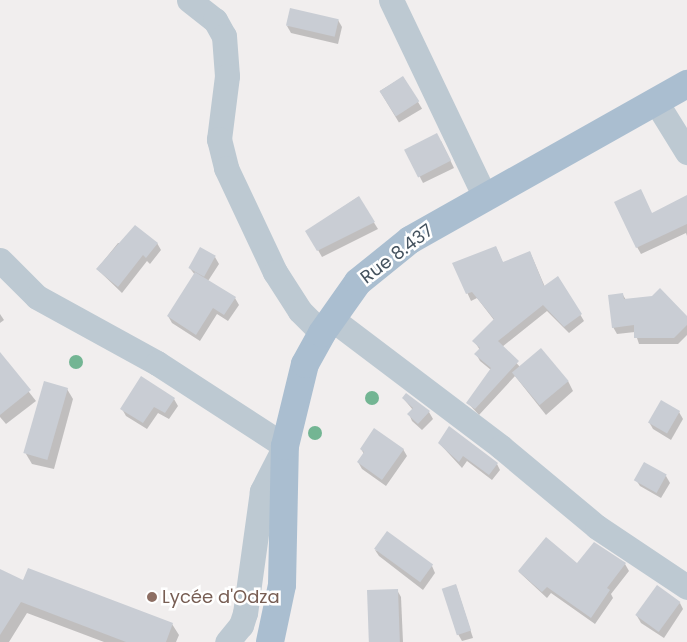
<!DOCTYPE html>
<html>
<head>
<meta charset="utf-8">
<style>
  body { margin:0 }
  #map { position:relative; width:687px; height:642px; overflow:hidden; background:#f1eeee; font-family:Poppins,sans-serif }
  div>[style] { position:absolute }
  .shadow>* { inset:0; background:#0003; transform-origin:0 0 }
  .building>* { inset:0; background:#c9cdd4; transform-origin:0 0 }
  .minor>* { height:25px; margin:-12.5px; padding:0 12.5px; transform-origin:12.5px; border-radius:12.5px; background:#bdc9d2 }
  .major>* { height:28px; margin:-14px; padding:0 14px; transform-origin:14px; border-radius:14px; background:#aabed0 }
  .trees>* { width:14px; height:14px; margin:-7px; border-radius:50%; background:#73b593 }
  .dots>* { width:14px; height:14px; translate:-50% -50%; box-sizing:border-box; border:2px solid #fff; border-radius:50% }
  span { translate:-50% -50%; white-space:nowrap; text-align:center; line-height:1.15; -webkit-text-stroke:5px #fff; paint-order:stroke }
  .street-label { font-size:18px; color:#44525e }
  .education-label { font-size:18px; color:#785e54 }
  .left { translate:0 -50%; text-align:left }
</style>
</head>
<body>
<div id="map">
  <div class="shadow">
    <div style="clip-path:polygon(338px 20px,342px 27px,338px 44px,291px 33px,287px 26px)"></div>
    <div style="left:403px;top:77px;width:37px;height:27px;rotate:59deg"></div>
    <div style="clip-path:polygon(441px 141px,454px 168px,423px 183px,406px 150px)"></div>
    <div style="clip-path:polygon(687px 196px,687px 236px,686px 233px,641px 254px,637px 247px,652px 214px)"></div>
    <div style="clip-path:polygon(358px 197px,378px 229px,322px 257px,307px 231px)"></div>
    <div style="clip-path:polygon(118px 243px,157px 243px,161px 250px,150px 264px,147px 261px,122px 293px,97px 269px)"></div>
    <div style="clip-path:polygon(496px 247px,503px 263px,530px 252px,545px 287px,558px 277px,584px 321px,569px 333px,547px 311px,502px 347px,520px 367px,568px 381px,573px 391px,546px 415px,515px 376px,479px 415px,468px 403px,491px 370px,480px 361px,476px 354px,480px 350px,474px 341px,494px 320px,477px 298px,471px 301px,454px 264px)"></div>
    <div style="clip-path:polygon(215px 257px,219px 264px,208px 281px,235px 298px,239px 305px,228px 321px,217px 314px,200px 341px,172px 323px,168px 316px,195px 275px,189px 267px)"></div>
    <div style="clip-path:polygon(623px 295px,626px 300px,687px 318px,687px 335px,678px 344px,639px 344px,635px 332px,617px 334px,613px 327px)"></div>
    <div style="clip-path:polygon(0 314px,4px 320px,0 323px)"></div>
    <div style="clip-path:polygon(0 355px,36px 401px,6px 424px,0 417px)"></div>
    <div style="clip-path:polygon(67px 389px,73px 399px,54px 469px,32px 464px,26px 454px)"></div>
    <div style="clip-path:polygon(403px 398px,429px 412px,433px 419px,422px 430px,412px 421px,409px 414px,413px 410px)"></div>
    <div style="clip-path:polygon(174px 399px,178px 406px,169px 419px,158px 413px,147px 429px,126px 416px,122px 409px)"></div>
    <div style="clip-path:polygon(679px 412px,683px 419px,671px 440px,653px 429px,649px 422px)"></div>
    <div style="clip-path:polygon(439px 443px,497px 464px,500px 470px,492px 480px,467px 461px,462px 468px)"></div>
    <div style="clip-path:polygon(361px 449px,403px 449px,407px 456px,386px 486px,362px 469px,358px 462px,364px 454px)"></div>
    <div style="clip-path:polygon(666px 476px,670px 483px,661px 498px,640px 486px,636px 480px)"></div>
    <div style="clip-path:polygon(375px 550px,432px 566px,435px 573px,423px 590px,379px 556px)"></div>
    <div style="clip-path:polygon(625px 564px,629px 571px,611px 594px,613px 598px,595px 624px,551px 593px,547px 598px,519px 572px)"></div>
    <div style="clip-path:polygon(0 579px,24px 582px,172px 624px,179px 635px,176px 642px,104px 642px,27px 613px,9px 642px,0 642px)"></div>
    <div style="clip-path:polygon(456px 585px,473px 638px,462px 641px,458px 634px)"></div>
    <div style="clip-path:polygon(397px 590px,401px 597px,403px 642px,370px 642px)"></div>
    <div style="clip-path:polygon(680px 603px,683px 609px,664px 638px,641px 623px,637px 616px)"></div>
  </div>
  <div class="building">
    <div style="left:290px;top:8px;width:50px;height:18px;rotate:13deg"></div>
    <div style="left:403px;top:76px;width:30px;height:28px;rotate:57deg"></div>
    <div style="left:437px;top:133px;width:31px;height:37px;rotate:63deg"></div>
    <div style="clip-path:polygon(641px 189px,652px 213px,687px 195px,687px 224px,636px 248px,614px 202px)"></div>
    <div style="clip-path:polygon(359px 196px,375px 222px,317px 251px,305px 231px)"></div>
    <div style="clip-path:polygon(135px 225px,158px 243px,146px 258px,143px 255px,118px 287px,96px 269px)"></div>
    <div style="clip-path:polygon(496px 246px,503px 262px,530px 251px,544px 286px,558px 276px,582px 314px,564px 327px,543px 305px,498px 341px,519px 361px,475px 409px,466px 403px,491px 368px,474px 354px,480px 348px,472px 341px,494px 319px,472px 292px,466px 294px,452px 263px)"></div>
    <div style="left:200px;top:247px;width:18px;height:24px;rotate:29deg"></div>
    <div style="clip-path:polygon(195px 272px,236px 297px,224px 315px,213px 308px,196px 335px,167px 316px)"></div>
    <div style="clip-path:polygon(660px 288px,687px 316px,687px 325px,674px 338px,634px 338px,634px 325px,612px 328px,608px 295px,623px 293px,624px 299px,652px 296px)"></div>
    <div style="left:541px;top:348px;width:43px;height:38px;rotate:50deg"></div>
    <div style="clip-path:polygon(0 352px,31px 390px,0 415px)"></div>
    <div style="clip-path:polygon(141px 376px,175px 398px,165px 413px,154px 407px,143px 423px,120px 409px)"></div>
    <div style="left:44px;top:381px;width:25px;height:75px;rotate:16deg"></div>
    <div style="clip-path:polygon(406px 393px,430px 411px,418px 424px,407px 414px,413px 408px,402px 398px)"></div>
    <div style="left:661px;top:400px;width:22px;height:26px;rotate:30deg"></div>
    <div style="clip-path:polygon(449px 426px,498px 463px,489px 475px,463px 456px,459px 462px,438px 443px)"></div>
    <div style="clip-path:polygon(374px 428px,404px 449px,382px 480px,357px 462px,364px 452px,360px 449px)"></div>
    <div style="left:644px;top:462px;width:26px;height:21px;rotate:29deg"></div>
    <div style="left:387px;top:531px;width:57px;height:22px;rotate:36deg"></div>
    <div style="clip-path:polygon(546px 537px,577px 563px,594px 542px,626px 563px,607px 588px,610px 590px,591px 618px,547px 587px,542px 592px,518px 571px)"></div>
    <div style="clip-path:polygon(28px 568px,173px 623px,166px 642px,126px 642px,21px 602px,0 635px,0 569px,23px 580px)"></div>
    <div style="left:456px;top:584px;width:49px;height:15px;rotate:72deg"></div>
    <div style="left:657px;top:585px;width:29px;height:37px;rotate:36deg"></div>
    <div style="left:398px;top:589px;width:53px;height:31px;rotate:88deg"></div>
  </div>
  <div class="minor">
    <div style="left:189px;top:0;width:33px;rotate:38deg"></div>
    <div style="left:215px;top:20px;width:18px;rotate:61deg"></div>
    <div style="left:224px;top:36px;width:40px;rotate:85.7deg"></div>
    <div style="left:227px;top:76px;width:64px;rotate:97.2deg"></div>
    <div style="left:219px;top:139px;width:30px;rotate:76deg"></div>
    <div style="left:226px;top:168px;width:115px;rotate:64.8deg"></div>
    <div style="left:275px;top:272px;width:46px;rotate:57.3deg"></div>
    <div style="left:300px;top:311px;width:31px;rotate:45deg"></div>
    <div style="left:391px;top:0;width:216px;rotate:64.5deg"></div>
    <div style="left:656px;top:102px;width:59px;rotate:58.2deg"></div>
    <div style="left:0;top:260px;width:52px;rotate:45deg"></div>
    <div style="left:37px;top:297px;width:137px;rotate:28.8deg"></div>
    <div style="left:157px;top:363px;width:153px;rotate:33deg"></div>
    <div style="left:285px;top:446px;width:51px;rotate:117.1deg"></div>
    <div style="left:262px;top:491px;width:123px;rotate:97.9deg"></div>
    <div style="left:245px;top:613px;width:13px;rotate:108deg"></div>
    <div style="left:241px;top:625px;width:22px;rotate:129deg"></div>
    <div style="left:332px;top:319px;width:212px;rotate:37.1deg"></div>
    <div style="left:501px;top:447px;width:125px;rotate:39.8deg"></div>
    <div style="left:597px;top:527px;width:108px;rotate:33.7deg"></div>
  </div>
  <div class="major">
    <div style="left:270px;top:642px;width:58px;rotate:-78.1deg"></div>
    <div style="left:282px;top:585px;width:139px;rotate:-88.8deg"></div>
    <div style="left:285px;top:446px;width:84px;rotate:-76.3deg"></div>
    <div style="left:305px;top:364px;width:35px;rotate:-61deg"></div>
    <div style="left:322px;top:333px;width:62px;rotate:-54.8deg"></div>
    <div style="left:358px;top:282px;width:67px;rotate:-38.9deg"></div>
    <div style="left:410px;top:240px;width:318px;rotate:-29.4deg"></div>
  </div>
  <div class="trees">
    <div style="left:76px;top:362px"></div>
    <div style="left:372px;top:398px"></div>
    <div style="left:315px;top:433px"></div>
  </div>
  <div class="dots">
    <div style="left:152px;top:597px;background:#8d6e63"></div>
  </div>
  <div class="street-label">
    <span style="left:397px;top:254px;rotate:-37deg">Rue 8.437</span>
  </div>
  <div class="education-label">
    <span class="left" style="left:162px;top:597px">Lycée d'Odza</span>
  </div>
</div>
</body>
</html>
